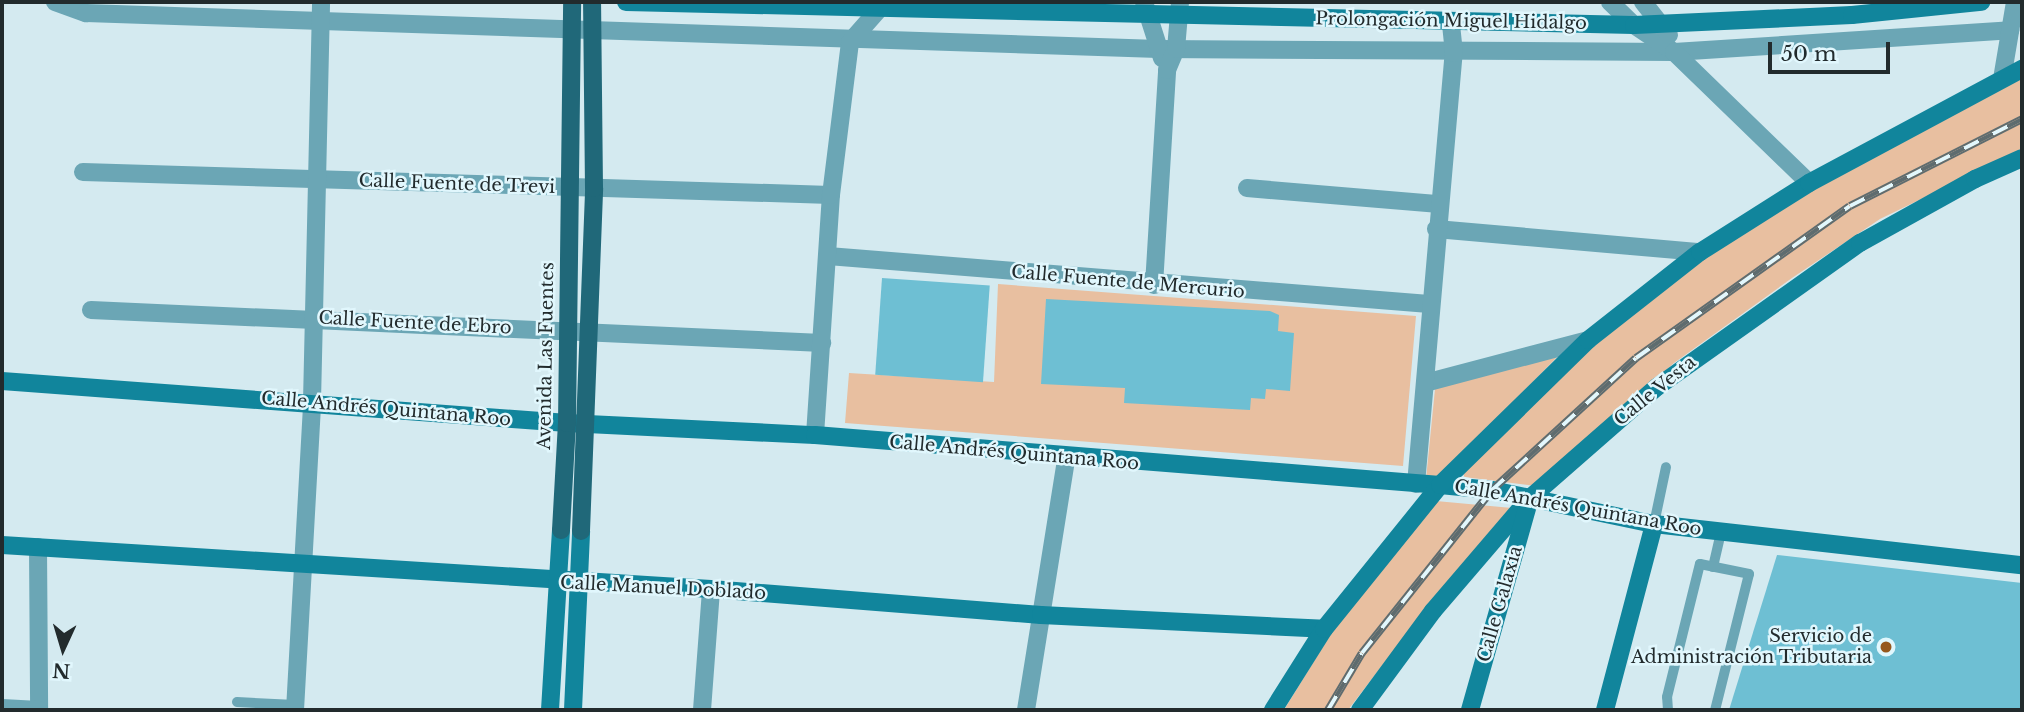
<!DOCTYPE html>
<html>
<head>
<meta charset="utf-8">
<style>
  body { margin:0 }
  #map { position:relative; width:2024px; height:712px; overflow:hidden; background:#d4eaf0; font-family:"Libre Baskerville",serif }
  div>[style] { position:absolute }
  .green>* { inset:0; background:#e8bfa0 }
  .building>* { inset:0; background:#6ebfd3; transform-origin:0 0 }
  .lane>* { height:10px; margin:-5px; padding:0 5px; transform-origin:5px; border-radius:5px; background:#6ba6b5 }
  .street>* { height:18px; margin:-9px; padding:0 9px; transform-origin:9px; border-radius:9px; background:#6ba6b5 }
  .secondary>* { height:18px; margin:-9px; padding:0 9px; transform-origin:9px; border-radius:9px; background:#11859c }
  .primary>* { height:18px; margin:-9px; padding:0 9px; transform-origin:9px; border-radius:9px; background:#206879 }
  .rail>* { height:8px; margin-top:-4px; transform-origin:0; background:repeating-linear-gradient(90deg,#e1f7fd 0 16px,#5e6c6f 0 32px); box-sizing:border-box; border-block:2px solid #5e6c6f }
  .dots>* { width:19px; height:19px; translate:-50% -50%; box-sizing:border-box; border:4px solid #e1f7fd; border-radius:50% }
  span { translate:-50% -50%; white-space:nowrap; text-align:center; line-height:1.15; -webkit-text-stroke:5px #e1f7fd; paint-order:stroke }
  .street-label { font-size:18px; color:#222b2d }
  .poi-label { font-size:18px; color:#222b2d }
  .right { translate:-100% -50%; text-align:right }
  .frame { position:absolute; inset:0; border:4px solid #222b2d; pointer-events:none }
  .north { position:absolute; left:28px; top:614px; width:70px; height:70px; -webkit-text-stroke:5px #e1f7fd; paint-order:stroke; rotate:184deg; font-size:19px; font-weight:700; line-height:28px; text-align:center; color:#222b2d }
  .north::after { content:''; display:block; margin:auto; width:24px; height:32px; background:#222b2d; clip-path:polygon(50% 0,100% 100%,50% 72%,0 100%) }
  .scale { position:absolute; left:1768px; top:42px; width:122px; height:32px; box-sizing:border-box; border:4px solid #222b2d; border-top:0; padding-left:9px; font-size:21px; line-height:24px; white-space:nowrap; color:#222b2d; -webkit-text-stroke:5px #e1f7fd; paint-order:stroke }
</style>
</head>
<body>
<div id="map">
  <div class="green">
    <div style="clip-path:polygon(2022px 74px,2022px 150px,1880px 219px,1792px 278px,1674px 363px,1536px 486px,1464px 477px,1463px 469px,1611px 328px,1773px 207px)"></div>
    <div style="clip-path:polygon(998px 284px,1416px 316px,1403px 466px,845px 423px,849px 373px,994px 382px)"></div>
    <div style="clip-path:polygon(1561px 353px,1439px 478px,1426px 479px,1435px 389px)"></div>
    <div style="clip-path:polygon(1436px 501px,1512px 508px,1434px 598px,1348px 710px,1284px 710px,1335px 627px)"></div>
  </div>
  <div class="building">
    <div style="left:882px;top:278px;width:108px;height:97px;rotate:4deg"></div>
    <div style="clip-path:polygon(1046px 299px,1270px 311px,1279px 315px,1278px 331px,1294px 333px,1290px 391px,1266px 389px,1265px 399px,1251px 398px,1250px 410px,1124px 403px,1125px 388px,1041px 384px)"></div>
    <div style="clip-path:polygon(1777px 555px,2022px 583px,2022px 710px,1729px 710px)"></div>
  </div>
  <div class="lane">
    <div style="left:1654px;top:524px;width:58px;rotate:-78.1deg"></div>
    <div style="left:1713px;top:567px;width:36px;rotate:-77deg"></div>
    <div style="left:237px;top:702px;width:58px;rotate:3deg"></div>
    <div style="left:1668px;top:710px;width:13px;rotate:-94deg"></div>
    <div style="left:1667px;top:697px;width:137px;rotate:-76.1deg"></div>
    <div style="left:1700px;top:564px;width:50px;rotate:11.5deg"></div>
    <div style="left:1749px;top:574px;width:140px;rotate:104deg"></div>
  </div>
  <div class="street">
    <div style="left:55px;top:2px;width:33px;rotate:20deg"></div>
    <div style="left:86px;top:13px;width:1073px;rotate:1.92deg"></div>
    <div style="left:1158px;top:49px;width:516px;rotate:0.33deg"></div>
    <div style="left:1674px;top:52px;width:337px;rotate:-3.7deg"></div>
    <div style="left:1144px;top:2px;width:59px;rotate:72.2deg"></div>
    <div style="left:1610px;top:2px;width:33px;rotate:44deg"></div>
    <div style="left:1634px;top:25px;width:48px;rotate:34deg"></div>
    <div style="left:1674px;top:52px;width:188px;rotate:44.1deg"></div>
    <div style="left:1643px;top:2px;width:42px;rotate:51.8deg"></div>
    <div style="left:2002px;top:79px;width:78px;rotate:-80.4deg"></div>
    <div style="left:83px;top:172px;width:748px;rotate:1.76deg"></div>
    <div style="left:1247px;top:188px;width:193px;rotate:4.8deg"></div>
    <div style="left:1436px;top:229px;width:265px;rotate:5deg"></div>
    <div style="left:828px;top:256px;width:603px;rotate:4.57deg"></div>
    <div style="left:1154px;top:285px;width:215px;rotate:-86.5deg"></div>
    <div style="left:1167px;top:70px;width:23px;rotate:-67deg"></div>
    <div style="left:1176px;top:49px;width:47px;rotate:-85.1deg"></div>
    <div style="left:91px;top:310px;width:732px;rotate:2.58deg"></div>
    <div style="left:1425px;top:383px;width:169px;rotate:-14.8deg"></div>
    <div style="left:815px;top:435px;width:241px;rotate:-86.2deg"></div>
    <div style="left:831px;top:195px;width:154px;rotate:-82.9deg"></div>
    <div style="left:850px;top:42px;width:45px;rotate:-48.6deg"></div>
    <div style="left:1416px;top:484px;width:433px;rotate:-85deg"></div>
    <div style="left:1454px;top:53px;width:31px;rotate:-96deg"></div>
    <div style="left:38px;top:547px;width:163px;rotate:89.6deg"></div>
    <div style="left:2px;top:708px;width:37px;rotate:3deg"></div>
    <div style="left:295px;top:710px;width:308px;rotate:-86.8deg"></div>
    <div style="left:312px;top:402px;width:400px;rotate:-88.7deg"></div>
    <div style="left:702px;top:710px;width:121px;rotate:-85.7deg"></div>
    <div style="left:1026px;top:710px;width:254px;rotate:-80.9deg"></div>
  </div>
  <div class="secondary">
    <div style="left:626px;top:2px;width:1008px;rotate:1.31deg"></div>
    <div style="left:1634px;top:25px;width:218px;rotate:-2.6deg"></div>
    <div style="left:1852px;top:15px;width:130px;rotate:-5.8deg"></div>
    <div style="left:2px;top:381px;width:567px;rotate:4.25deg"></div>
    <div style="left:567px;top:423px;width:248px;rotate:2.8deg"></div>
    <div style="left:815px;top:435px;width:627px;rotate:4.57deg"></div>
    <div style="left:1440px;top:485px;width:52px;rotate:5.5deg"></div>
    <div style="left:1492px;top:490px;width:166px;rotate:11.9deg"></div>
    <div style="left:1654px;top:524px;width:370px;rotate:6.4deg"></div>
    <div style="left:2px;top:545px;width:710px;rotate:3.55deg"></div>
    <div style="left:711px;top:589px;width:331px;rotate:4.5deg"></div>
    <div style="left:1041px;top:615px;width:283px;rotate:2.8deg"></div>
    <div style="left:550px;top:710px;width:180px;rotate:-86.5deg"></div>
    <div style="left:573px;top:710px;width:179px;rotate:-87.4deg"></div>
    <div style="left:1273px;top:710px;width:96px;rotate:-57.8deg"></div>
    <div style="left:1324px;top:629px;width:185px;rotate:-51.1deg"></div>
    <div style="left:1440px;top:485px;width:207px;rotate:-44.4deg"></div>
    <div style="left:1588px;top:340px;width:142px;rotate:-38.2deg"></div>
    <div style="left:1700px;top:252px;width:129px;rotate:-32.3deg"></div>
    <div style="left:1809px;top:183px;width:242px;rotate:-28.2deg"></div>
    <div style="left:1360px;top:710px;width:123px;rotate:-53.6deg"></div>
    <div style="left:1433px;top:611px;width:149px;rotate:-49.4deg"></div>
    <div style="left:1530px;top:498px;width:169px;rotate:-41.2deg"></div>
    <div style="left:1657px;top:387px;width:249px;rotate:-35.4deg"></div>
    <div style="left:1860px;top:243px;width:132px;rotate:-29.1deg"></div>
    <div style="left:1975px;top:179px;width:51px;rotate:-24.1deg"></div>
    <div style="left:1470px;top:710px;width:213px;rotate:-74.2deg"></div>
    <div style="left:1605px;top:710px;width:192px;rotate:-75.2deg"></div>
  </div>
  <div class="primary">
    <div style="left:561px;top:530px;width:107px;rotate:-86.8deg"></div>
    <div style="left:567px;top:423px;width:421px;rotate:-89.3deg"></div>
    <div style="left:581px;top:531px;width:343px;rotate:-87.8deg"></div>
    <div style="left:594px;top:188px;width:186px;rotate:-90.6deg"></div>
  </div>
  <div class="rail">
    <div style="left:1328px;top:710px;width:66px;rotate:-59.2deg"></div>
    <div style="left:1362px;top:653px;width:208px;rotate:-51.4deg"></div>
    <div style="left:1492px;top:490px;width:195px;rotate:-42.5deg"></div>
    <div style="left:1636px;top:358px;width:262px;rotate:-35.4deg"></div>
    <div style="left:1850px;top:206px;width:193px;rotate:-26.8deg"></div>
  </div>
  <div class="dots">
    <div style="left:1886px;top:647px;background:#96581d"></div>
  </div>
  <div class="street-label">
    <span style="left:1451px;top:21px;rotate:1deg">Prolongación Miguel Hidalgo</span>
    <span style="left:457px;top:184px;rotate:2deg">Calle Fuente de Trevi</span>
    <span style="left:1128px;top:282px;rotate:5deg">Calle Fuente de Mercurio</span>
    <span style="left:415px;top:323px;rotate:3deg">Calle Fuente de Ebro</span>
    <span style="left:546px;top:356px;rotate:-89deg">Avenida Las Fuentes</span>
    <span style="left:1655px;top:391px;rotate:-39deg">Calle Vesta</span>
    <span style="left:386px;top:409px;rotate:5deg">Calle Andrés Quintana Roo</span>
    <span style="left:1014px;top:453px;rotate:5deg">Calle Andrés Quintana Roo</span>
    <span style="left:1578px;top:508px;rotate:10deg">Calle Andrés Quintana Roo</span>
    <span style="left:663px;top:588px;rotate:3deg">Calle Manuel Doblado</span>
    <span style="left:1500px;top:604px;rotate:-74deg">Calle Galaxia</span>
  </div>
  <div class="poi-label">
    <span class="right" style="left:1872px;top:647px">Servicio de<br>Administración Tributaria</span>
  </div>
  <div class="frame"></div>
  <div class="north">N</div>
  <div class="scale">50 m</div>
</div>
</body>
</html>
